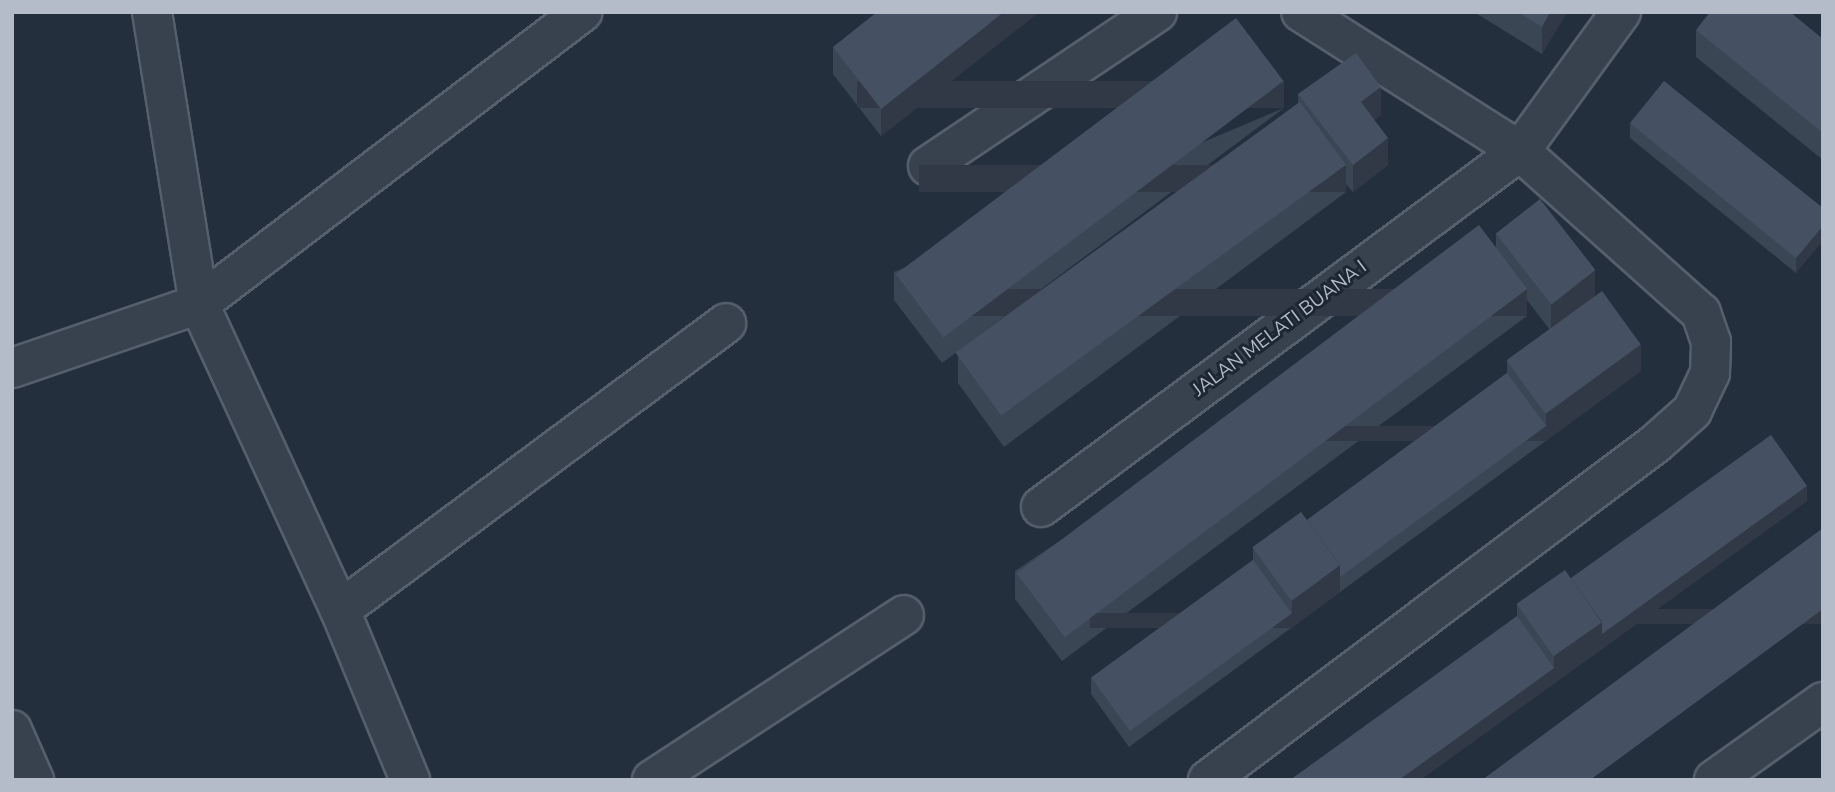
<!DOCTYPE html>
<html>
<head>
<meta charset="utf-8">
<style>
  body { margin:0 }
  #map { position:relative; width:1835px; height:792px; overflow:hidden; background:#242f3e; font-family:"Nunito Sans",sans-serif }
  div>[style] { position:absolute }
  .roads { filter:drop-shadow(2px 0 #565f6c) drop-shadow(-2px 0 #565f6c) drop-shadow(0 2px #565f6c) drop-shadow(0 -2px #565f6c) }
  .minor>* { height:38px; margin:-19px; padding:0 19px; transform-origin:19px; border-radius:19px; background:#38414e }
  .wall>* { inset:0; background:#3b4654 }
  .shaded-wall>* { inset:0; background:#303945; transform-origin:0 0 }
  .building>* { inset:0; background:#455162; transform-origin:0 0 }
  span { translate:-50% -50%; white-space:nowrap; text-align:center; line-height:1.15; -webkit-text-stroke:6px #1d2633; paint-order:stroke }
  .street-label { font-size:19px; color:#b4bcc9 }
  .frame { position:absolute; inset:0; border:14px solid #b4bcc9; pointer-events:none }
</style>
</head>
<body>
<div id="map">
  <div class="roads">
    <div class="minor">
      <div style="left:152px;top:12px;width:296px;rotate:80.9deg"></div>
      <div style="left:199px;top:304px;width:337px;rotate:65.3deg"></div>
      <div style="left:340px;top:610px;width:184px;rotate:67.6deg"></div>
      <div style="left:928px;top:166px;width:276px;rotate:-33.9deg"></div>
      <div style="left:12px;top:368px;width:198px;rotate:-18.9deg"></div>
      <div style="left:199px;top:304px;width:482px;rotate:-37.3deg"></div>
      <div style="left:1041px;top:507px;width:597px;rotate:-36.62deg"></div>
      <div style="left:1520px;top:151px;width:172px;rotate:-54deg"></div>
      <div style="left:340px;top:610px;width:481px;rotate:-36.6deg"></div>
      <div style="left:12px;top:730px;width:55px;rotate:66.3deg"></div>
      <div style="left:652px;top:780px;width:301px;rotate:-33.2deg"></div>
      <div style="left:1208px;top:780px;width:559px;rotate:-36.93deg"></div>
      <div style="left:1655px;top:444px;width:50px;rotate:-41.7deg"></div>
      <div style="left:1692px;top:411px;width:42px;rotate:-64.7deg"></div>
      <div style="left:1710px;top:373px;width:31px;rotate:-88deg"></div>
      <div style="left:1711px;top:342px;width:31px;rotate:-109deg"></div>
      <div style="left:1701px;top:313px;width:243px;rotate:-138.2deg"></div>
      <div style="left:1520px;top:151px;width:259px;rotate:-147.6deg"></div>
      <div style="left:1714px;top:780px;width:134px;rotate:-35.6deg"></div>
    </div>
  </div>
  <div class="wall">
    <div style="clip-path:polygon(1039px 12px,881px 136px,833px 74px,833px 47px)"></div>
    <div style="clip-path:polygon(1474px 12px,1567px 12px,1542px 54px)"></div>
    <div style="clip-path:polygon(1696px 30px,1823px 39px,1823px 160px,1696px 57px)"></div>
    <div style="clip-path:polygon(1298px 94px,1381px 115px,1374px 120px,1388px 165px,1353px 192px,1346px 184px,1346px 192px,1004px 447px,958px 383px,958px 356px,1298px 103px)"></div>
    <div style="clip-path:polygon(1284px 108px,942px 363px,894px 300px,894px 272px)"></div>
    <div style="clip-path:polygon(1630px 123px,1823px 208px,1796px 273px,1630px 138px)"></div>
    <div style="clip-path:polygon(1496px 233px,1595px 296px,1641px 371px,1129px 747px,1091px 694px,1091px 678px,1253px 560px,1253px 548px,1307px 520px,1507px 373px,1507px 361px,1550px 330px,1527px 300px,1527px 316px,1062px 661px,1015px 599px,1015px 571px,1496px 247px)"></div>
    <div style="clip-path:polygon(1807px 501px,1420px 780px,1517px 616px,1517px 604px,1571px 578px)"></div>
  </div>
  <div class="shaded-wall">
    <div style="clip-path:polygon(1004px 12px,1039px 12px,881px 136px,881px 109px)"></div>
    <div style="clip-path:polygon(1550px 12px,1567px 12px,1542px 54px,1542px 27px)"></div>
    <div style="left:1284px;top:81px;width:27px;height:427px;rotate:90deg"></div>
    <div style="clip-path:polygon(1381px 87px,1381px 115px,1361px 130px,1361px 102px)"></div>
    <div style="clip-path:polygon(1388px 138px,1388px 165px,1353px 192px,1353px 165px)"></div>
    <div style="left:1346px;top:165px;width:27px;height:427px;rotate:90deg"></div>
    <div style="clip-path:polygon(1823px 226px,1823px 241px,1796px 273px,1796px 258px)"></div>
    <div style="clip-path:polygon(1595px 270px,1595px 298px,1551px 332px,1551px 305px)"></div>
    <div style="left:1527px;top:289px;width:27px;height:579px;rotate:90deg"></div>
    <div style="clip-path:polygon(1641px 344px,1641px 371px,1546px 441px,1546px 414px)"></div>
    <div style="left:1546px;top:426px;width:15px;height:255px;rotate:90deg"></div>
    <div style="clip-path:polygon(1807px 486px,1807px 501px,1554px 683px,1420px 780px,1399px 780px,1554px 668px,1554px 656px,1602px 622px)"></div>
    <div style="clip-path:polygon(1340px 565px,1340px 592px,1292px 628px,1292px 601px)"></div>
    <div style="left:1823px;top:609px;width:15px;height:289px;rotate:90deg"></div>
    <div style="left:1292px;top:613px;width:15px;height:202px;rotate:90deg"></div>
  </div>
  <div class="building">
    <div style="clip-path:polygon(877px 12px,1004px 12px,881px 109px,833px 47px)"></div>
    <div style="clip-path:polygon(1518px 12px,1550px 12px,1542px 27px)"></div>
    <div style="clip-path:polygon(1710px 12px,1790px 12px,1823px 39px,1823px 133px,1696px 30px)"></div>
    <div style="left:1236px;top:18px;width:79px;height:426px;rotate:53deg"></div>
    <div style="clip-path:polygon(1356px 53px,1381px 87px,1361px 102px,1388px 138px,1353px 165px,1298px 94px)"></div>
    <div style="clip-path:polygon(1664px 81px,1823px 208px,1823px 226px,1796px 258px,1630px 123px)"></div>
    <div style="left:1300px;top:102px;width:78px;height:426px;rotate:54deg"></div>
    <div style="left:1540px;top:199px;width:90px;height:56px;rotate:52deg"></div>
    <div style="left:1479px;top:225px;width:80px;height:579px;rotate:53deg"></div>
    <div style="left:1602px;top:291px;width:66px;height:118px;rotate:54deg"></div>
    <div style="clip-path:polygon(1507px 373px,1546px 426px,1340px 577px,1340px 565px,1307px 520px)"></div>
    <div style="clip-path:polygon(1771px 435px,1807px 486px,1602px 634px,1602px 622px,1571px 578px)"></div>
    <div style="left:1301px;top:512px;width:66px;height:60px;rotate:54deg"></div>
    <div style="clip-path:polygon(1823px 528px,1823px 609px,1590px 780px,1482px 780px)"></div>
    <div style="left:1253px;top:560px;width:66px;height:200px;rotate:54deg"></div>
    <div style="left:1565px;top:570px;width:64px;height:59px;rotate:55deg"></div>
    <div style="clip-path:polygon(1517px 616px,1554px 668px,1399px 780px,1290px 780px)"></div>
  </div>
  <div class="street-label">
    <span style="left:1280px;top:329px;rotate:-37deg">JALAN MELATI BUANA I</span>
  </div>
  <div class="frame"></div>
</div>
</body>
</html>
